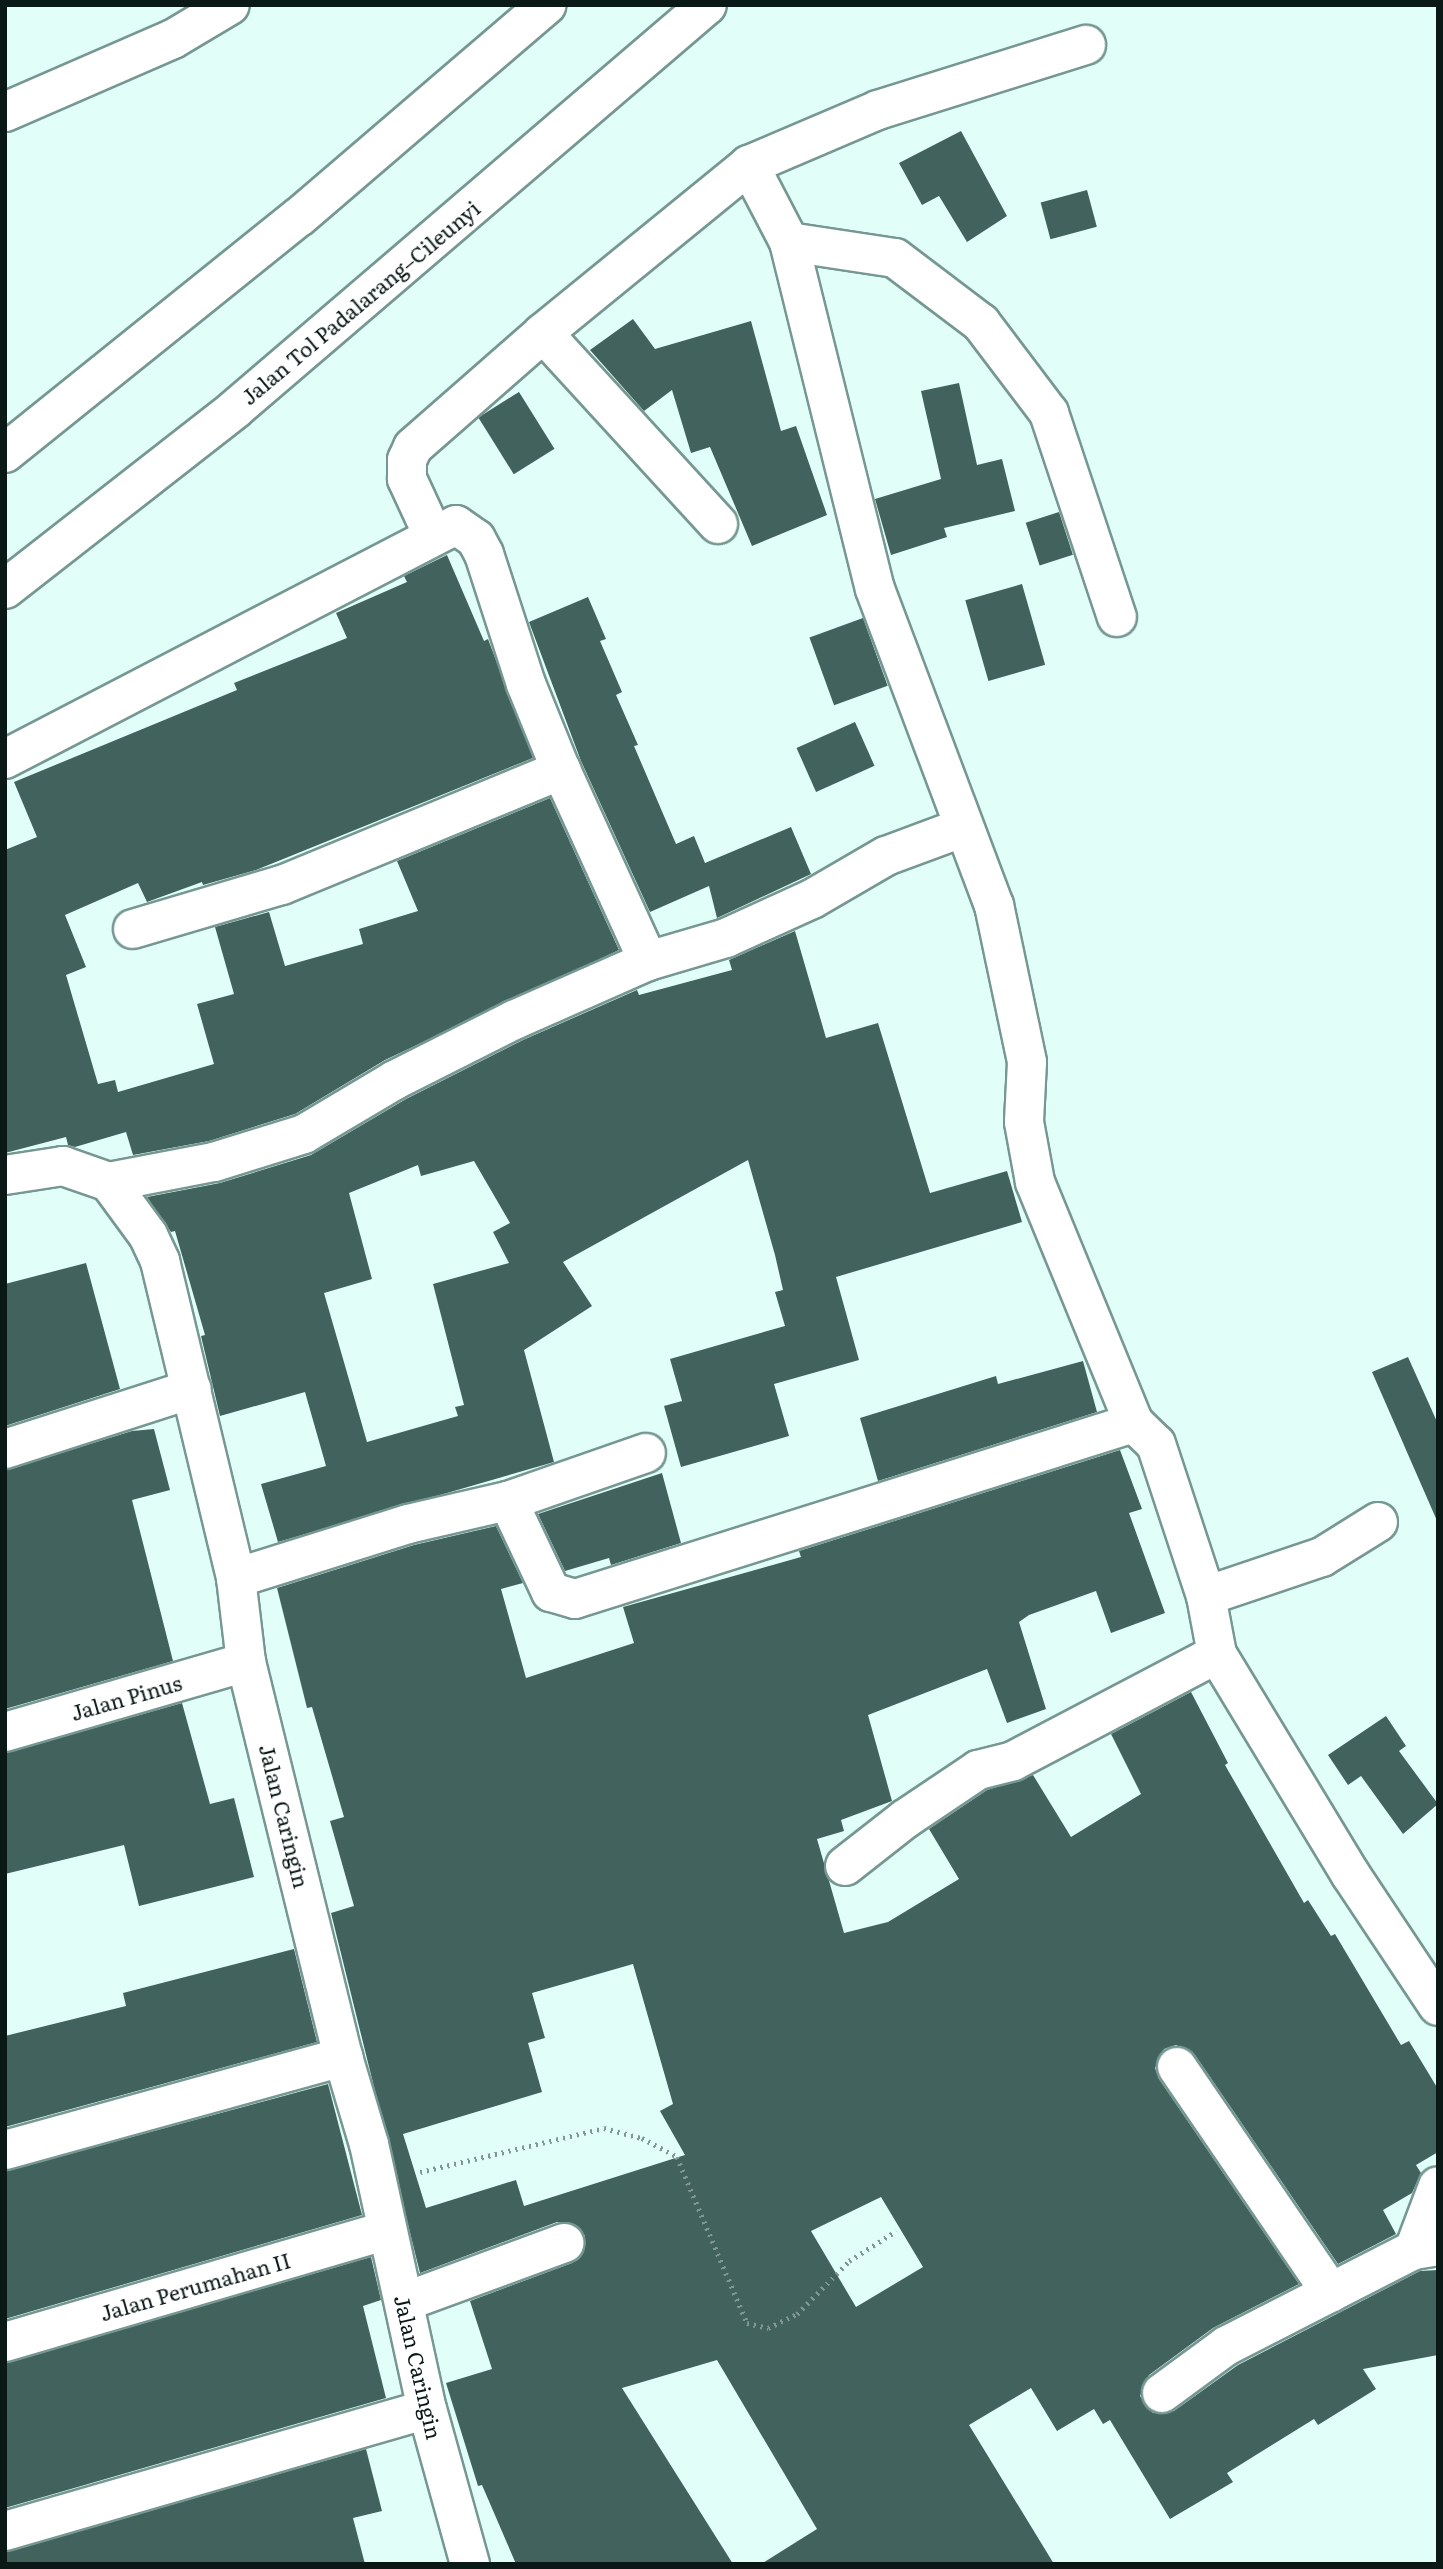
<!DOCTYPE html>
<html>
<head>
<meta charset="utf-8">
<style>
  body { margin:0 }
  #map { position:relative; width:1443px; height:2569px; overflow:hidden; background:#e1fef9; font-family:Literata,serif }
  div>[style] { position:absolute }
  .building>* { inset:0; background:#42625d; transform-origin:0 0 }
  .path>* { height:4.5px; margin-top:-2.25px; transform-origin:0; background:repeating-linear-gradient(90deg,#809793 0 2px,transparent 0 7px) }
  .roads { filter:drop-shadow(2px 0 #769792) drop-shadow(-2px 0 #769792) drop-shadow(0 2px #769792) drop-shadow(0 -2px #769792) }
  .minor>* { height:38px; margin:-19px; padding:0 19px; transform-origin:19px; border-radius:19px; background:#fff }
  .highway>* { height:38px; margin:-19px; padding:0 19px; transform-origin:19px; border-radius:19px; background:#fff }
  span { translate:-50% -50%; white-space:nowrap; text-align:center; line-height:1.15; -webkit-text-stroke:7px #fff; paint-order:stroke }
  .street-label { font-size:21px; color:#0a1816 }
  .frame { position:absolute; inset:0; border:7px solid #0a1816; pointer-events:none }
</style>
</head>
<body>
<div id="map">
  <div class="building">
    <div style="clip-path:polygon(961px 131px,1007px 216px,967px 242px,939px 196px,922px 205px,899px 163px)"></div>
    <div style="left:1087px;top:190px;width:38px;height:48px;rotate:75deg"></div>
    <div style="clip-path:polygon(633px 319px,655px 349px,751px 321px,781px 431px,796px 426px,827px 515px,752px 546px,710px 447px,691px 453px,672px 390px,644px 411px,590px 350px)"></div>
    <div style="clip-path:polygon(959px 383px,977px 465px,1002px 459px,1015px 511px,944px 528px,947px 537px,891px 555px,875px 499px,941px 479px,921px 391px)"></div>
    <div style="left:519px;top:392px;width:67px;height:48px;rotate:58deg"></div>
    <div style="left:1059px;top:512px;width:45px;height:35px;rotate:72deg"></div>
    <div style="clip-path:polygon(447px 555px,484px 641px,488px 639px,533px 758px,256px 870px,203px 885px,202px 882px,147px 902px,138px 883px,65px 915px,86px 967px,66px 975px,98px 1084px,115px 1080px,118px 1092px,214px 1064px,197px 1004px,234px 994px,215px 927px,269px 912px,285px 966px,363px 944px,359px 929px,418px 911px,397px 861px,550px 798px,619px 950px,385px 1060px,295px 1114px,209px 1141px,133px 1155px,126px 1132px,75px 1147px,68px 1145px,66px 1137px,5px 1153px,5px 850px,37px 837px,14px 782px,237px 690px,234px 683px,347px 638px,336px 613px,407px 582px,404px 576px)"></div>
    <div style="left:1022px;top:584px;width:84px;height:59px;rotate:74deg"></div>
    <div style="clip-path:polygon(588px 597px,606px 639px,600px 641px,622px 692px,616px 695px,638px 745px,634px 746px,676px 844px,694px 836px,705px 863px,791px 827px,811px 874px,717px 918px,709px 886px,650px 912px,581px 761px,529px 622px)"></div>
    <div style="left:863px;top:618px;width:72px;height:57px;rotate:70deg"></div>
    <div style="left:855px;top:722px;width:48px;height:64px;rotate:66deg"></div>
    <div style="clip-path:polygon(evenodd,795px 931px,826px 1038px,878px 1023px,930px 1193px,1007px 1171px,1022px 1222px,836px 1277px,859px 1360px,774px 1384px,789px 1436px,681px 1467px,664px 1406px,682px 1401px,670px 1359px,785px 1326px,775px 1292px,783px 1290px,775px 1255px,748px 1160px,563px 1262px,592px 1306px,524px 1350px,554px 1462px,278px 1542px,261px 1484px,326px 1466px,305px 1392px,220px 1416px,201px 1336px,205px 1335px,175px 1231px,171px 1232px,147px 1197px,220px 1183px,311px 1155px,406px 1099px,523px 1040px,637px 990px,639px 995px,732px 970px,729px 960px,795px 931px,474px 1161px,510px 1223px,493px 1232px,509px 1263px,433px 1284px,464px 1405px,455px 1407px,458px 1416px,367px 1442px,324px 1293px,372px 1279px,349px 1193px,418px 1165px,421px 1176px,474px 1161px)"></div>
    <div style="clip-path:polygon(86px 1263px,120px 1389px,5px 1426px,5px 1284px)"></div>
    <div style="clip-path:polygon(1408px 1357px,1438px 1424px,1438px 1523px,1372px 1372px)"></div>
    <div style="clip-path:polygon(1083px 1361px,1097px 1412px,878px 1481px,860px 1418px,996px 1376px,998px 1384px)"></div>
    <div style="clip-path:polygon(154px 1429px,170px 1490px,132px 1500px,173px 1661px,5px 1709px,5px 1470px,132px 1431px)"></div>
    <div style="clip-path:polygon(evenodd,1120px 1450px,1142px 1509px,1129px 1513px,1165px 1613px,1111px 1633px,1096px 1591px,1029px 1615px,1019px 1622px,1046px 1709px,1007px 1723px,987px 1669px,868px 1715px,892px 1801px,841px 1820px,844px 1831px,817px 1839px,844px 1933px,888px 1922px,959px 1879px,929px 1829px,987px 1790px,1033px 1775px,1071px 1837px,1141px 1794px,1111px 1734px,1191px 1692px,1228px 1763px,1225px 1765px,1304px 1903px,1308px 1900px,1331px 1936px,1335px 1934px,1401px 2045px,1409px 2041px,1438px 2089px,1438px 2152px,1416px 2165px,1421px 2173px,1412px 2193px,1383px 2210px,1396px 2234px,1338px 2264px,1195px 2055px,1176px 2045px,1164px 2049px,1155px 2068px,1159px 2079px,1299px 2284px,1213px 2328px,1149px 2375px,1140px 2396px,1153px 2413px,1174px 2411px,1238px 2365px,1420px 2271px,1438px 2270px,1438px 2355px,1363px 2369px,1376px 2389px,1318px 2425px,1314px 2419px,1227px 2473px,1233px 2482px,1170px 2519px,1110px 2420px,1103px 2424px,1094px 2409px,1057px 2431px,1031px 2388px,969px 2425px,1054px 2564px,761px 2564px,817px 2529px,717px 2360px,622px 2388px,733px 2564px,516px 2564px,482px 2485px,478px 2486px,446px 2383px,492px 2369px,470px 2301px,572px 2263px,585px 2247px,585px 2236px,577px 2226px,557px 2222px,420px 2273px,331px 1913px,354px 1906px,330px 1821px,344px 1817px,312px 1707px,307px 1708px,277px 1588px,414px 1545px,496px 1526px,523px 1583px,501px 1589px,526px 1678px,634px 1643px,623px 1607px,801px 1557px,799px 1551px,1120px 1450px,633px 1964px,673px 2104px,660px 2111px,685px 2155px,524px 2206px,516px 2180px,426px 2208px,403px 2134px,542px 2092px,528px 2043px,545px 2038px,532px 1993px,633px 1964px,1120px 1450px,881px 2197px,923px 2267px,856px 2307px,811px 2231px,881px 2197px)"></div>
    <div style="clip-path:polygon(662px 1473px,681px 1543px,611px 1565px,609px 1558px,565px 1571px,538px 1514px)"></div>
    <div style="clip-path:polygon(182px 1703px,210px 1804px,234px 1798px,254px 1877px,139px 1906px,124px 1845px,5px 1874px,5px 1753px)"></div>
    <div style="clip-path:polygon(1386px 1716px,1406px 1746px,1399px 1751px,1438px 1804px,1403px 1834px,1361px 1776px,1348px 1785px,1328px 1755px)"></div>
    <div style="clip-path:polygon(294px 1949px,317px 2042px,5px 2127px,5px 2036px,126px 2006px,123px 1993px)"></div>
    <div style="clip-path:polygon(328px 2084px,362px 2215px,5px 2319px,5px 2171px)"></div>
    <div style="clip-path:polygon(371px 2257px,381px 2300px,363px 2306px,386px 2398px,5px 2508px,5px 2363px)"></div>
    <div style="clip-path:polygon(366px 2449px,382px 2511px,353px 2518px,365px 2564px,5px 2564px,5px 2552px)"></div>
  </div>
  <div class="path">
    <div style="left:420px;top:2172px;width:189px;rotate:-13.4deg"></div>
    <div style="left:604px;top:2128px;width:39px;rotate:15deg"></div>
    <div style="left:642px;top:2138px;width:40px;rotate:28deg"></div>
    <div style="left:677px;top:2157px;width:180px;rotate:67.1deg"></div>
    <div style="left:747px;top:2323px;width:22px;rotate:13deg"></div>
    <div style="left:768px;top:2328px;width:32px;rotate:-26deg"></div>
    <div style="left:797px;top:2314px;width:74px;rotate:-45.5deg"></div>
    <div style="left:849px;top:2261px;width:56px;rotate:-32.6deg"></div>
  </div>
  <div class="roads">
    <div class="minor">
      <div style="left:5px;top:112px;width:183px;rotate:-23.5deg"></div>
      <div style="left:173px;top:39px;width:66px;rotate:-30.8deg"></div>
      <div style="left:749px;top:165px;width:87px;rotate:62.5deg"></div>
      <div style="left:789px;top:242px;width:357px;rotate:76.1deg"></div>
      <div style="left:875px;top:589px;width:338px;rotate:69.4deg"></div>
      <div style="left:994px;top:905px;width:160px;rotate:78.1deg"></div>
      <div style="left:1027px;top:1062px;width:60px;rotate:92.9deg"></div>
      <div style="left:1024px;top:1122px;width:61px;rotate:79.6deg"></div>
      <div style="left:1035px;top:1182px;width:261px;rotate:67.7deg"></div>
      <div style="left:789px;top:242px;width:107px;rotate:8.6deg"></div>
      <div style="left:895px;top:258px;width:108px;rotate:37.1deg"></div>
      <div style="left:981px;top:323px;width:113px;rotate:52.9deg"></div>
      <div style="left:1049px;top:413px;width:215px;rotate:71.6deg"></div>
      <div style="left:543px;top:333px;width:259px;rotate:47.5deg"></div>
      <div style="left:432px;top:533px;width:60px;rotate:-114.8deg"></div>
      <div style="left:407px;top:479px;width:19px;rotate:-90deg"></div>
      <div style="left:407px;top:460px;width:14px;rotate:-65deg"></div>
      <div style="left:413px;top:447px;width:173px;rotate:-41.2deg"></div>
      <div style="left:543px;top:333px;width:266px;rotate:-39.2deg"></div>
      <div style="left:749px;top:165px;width:140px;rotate:-23.1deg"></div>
      <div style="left:878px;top:110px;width:218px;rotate:-17.4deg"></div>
      <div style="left:5px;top:759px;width:508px;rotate:-27.42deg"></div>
      <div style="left:456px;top:525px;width:24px;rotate:35deg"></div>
      <div style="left:476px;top:539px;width:17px;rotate:62deg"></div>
      <div style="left:484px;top:554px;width:137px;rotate:72.1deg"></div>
      <div style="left:526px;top:684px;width:93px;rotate:67.9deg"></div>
      <div style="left:133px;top:929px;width:155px;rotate:-16.5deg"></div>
      <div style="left:282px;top:885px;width:302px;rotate:-22.4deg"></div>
      <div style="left:561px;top:770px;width:210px;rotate:65.5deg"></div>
      <div style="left:5px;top:1175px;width:59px;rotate:-8.8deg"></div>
      <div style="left:63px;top:1166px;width:49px;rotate:19.2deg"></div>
      <div style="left:109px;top:1182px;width:66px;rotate:53.7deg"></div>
      <div style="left:148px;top:1235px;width:29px;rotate:65deg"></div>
      <div style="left:160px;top:1261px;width:326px;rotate:76.5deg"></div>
      <div style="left:236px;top:1578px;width:85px;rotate:83.2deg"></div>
      <div style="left:246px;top:1662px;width:407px;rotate:76.2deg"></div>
      <div style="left:343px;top:2057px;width:91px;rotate:73.4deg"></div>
      <div style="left:369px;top:2144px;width:271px;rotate:77.7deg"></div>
      <div style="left:427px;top:2409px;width:161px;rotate:74.5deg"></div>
      <div style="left:109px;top:1182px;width:107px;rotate:-10.8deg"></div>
      <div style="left:214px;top:1162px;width:94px;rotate:-17.3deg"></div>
      <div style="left:304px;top:1134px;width:106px;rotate:-30.7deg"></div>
      <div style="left:395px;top:1080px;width:133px;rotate:-26.8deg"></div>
      <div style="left:514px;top:1020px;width:146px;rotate:-23.8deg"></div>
      <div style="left:648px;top:961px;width:81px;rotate:-16.4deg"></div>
      <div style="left:726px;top:938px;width:94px;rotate:-24.4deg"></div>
      <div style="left:812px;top:899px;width:86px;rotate:-30.2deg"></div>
      <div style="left:886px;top:856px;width:83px;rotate:-20.4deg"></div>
      <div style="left:5px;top:1449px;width:196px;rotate:-17.8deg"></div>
      <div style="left:508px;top:1501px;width:146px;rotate:-19.2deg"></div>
      <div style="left:236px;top:1578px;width:180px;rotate:-17.4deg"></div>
      <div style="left:408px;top:1524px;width:103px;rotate:-13deg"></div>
      <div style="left:508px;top:1501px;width:101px;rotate:64.7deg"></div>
      <div style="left:551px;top:1592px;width:25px;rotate:16deg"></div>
      <div style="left:575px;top:1599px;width:586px;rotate:-17.48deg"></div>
      <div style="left:1134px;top:1423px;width:30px;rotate:44deg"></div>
      <div style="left:1156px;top:1444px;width:160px;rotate:71.8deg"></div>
      <div style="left:1206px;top:1596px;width:59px;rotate:79.3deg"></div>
      <div style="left:1217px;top:1654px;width:258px;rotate:58.8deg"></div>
      <div style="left:1351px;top:1875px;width:157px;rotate:56.4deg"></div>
      <div style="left:1206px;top:1596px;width:122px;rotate:-18.6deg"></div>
      <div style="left:1322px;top:1557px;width:66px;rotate:-32deg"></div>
      <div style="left:5px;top:1732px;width:251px;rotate:-16.2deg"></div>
      <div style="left:845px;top:1866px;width:76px;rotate:-38.1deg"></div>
      <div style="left:905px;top:1819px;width:88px;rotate:-33.9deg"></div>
      <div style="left:978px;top:1770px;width:36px;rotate:-14deg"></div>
      <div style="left:1013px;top:1761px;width:230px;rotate:-27.7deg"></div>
      <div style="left:1177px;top:2067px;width:273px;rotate:55.7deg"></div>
      <div style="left:5px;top:2150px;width:351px;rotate:-15.4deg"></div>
      <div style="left:1414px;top:2250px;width:68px;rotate:-69.4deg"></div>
      <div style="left:404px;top:2302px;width:171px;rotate:-20.2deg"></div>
      <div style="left:5px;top:2342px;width:395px;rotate:-16.3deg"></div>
      <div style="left:1162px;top:2393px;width:79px;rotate:-36.3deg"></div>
      <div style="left:1226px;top:2346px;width:211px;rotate:-27.1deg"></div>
      <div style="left:1414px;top:2250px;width:24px;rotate:-9deg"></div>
      <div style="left:5px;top:2531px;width:439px;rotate:-16.1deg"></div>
    </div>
    <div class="highway">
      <div style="left:5px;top:453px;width:377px;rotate:-38.8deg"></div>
      <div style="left:299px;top:217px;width:326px;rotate:-40.6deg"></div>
      <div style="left:5px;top:589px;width:292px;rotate:-38deg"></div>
      <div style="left:235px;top:409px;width:621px;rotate:-40.56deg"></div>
    </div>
  </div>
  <div class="street-label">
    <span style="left:360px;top:302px;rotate:-40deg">Jalan Tol Padalarang–Cileunyi</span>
    <span style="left:126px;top:1697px;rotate:-16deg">Jalan Pinus</span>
    <span style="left:285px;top:1816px;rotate:76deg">Jalan Caringin</span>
    <span style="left:195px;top:2286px;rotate:-16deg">Jalan Perumahan II</span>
    <span style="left:419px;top:2367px;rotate:77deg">Jalan Caringin</span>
  </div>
  <div class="frame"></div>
</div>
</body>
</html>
